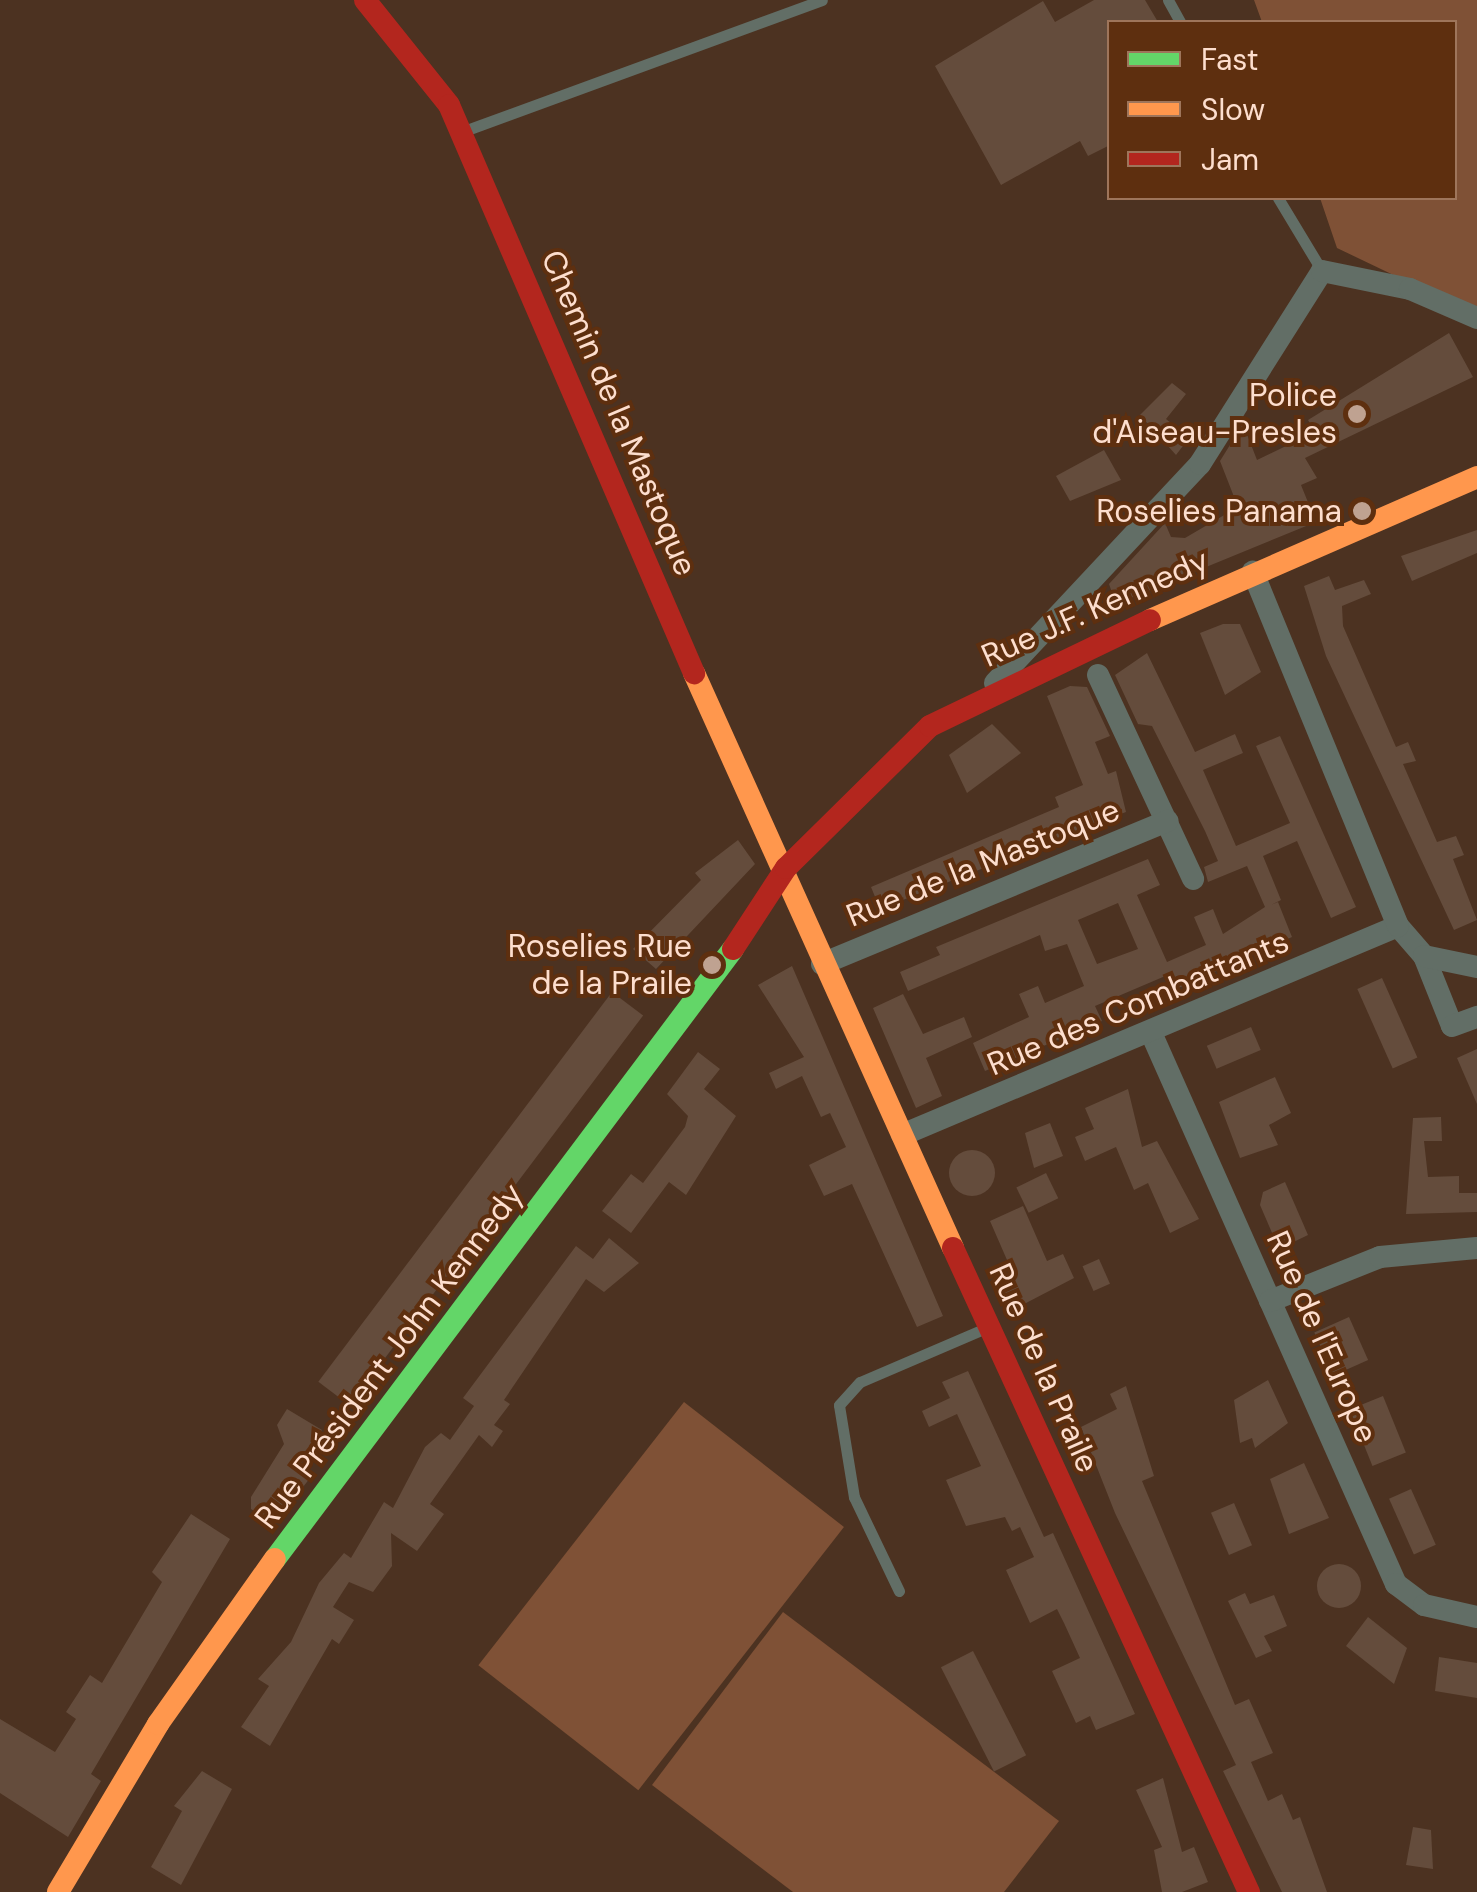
<!DOCTYPE html>
<html>
<head>
<meta charset="utf-8">
<style>
  body { margin:0 }
  #map { position:relative; width:1477px; height:1892px; overflow:hidden; background:#4c3221; font-family:"DM Sans",sans-serif }
  div>[style] { position:absolute }
  .green>* { inset:0; background:#7f5136; transform-origin:0 0 }
  .building>* { inset:0; background:#644c3c; transform-origin:0 0 }
  .round { border-radius:50% }
  .lane>* { height:11px; margin:-5.5px; padding:0 5.5px; transform-origin:5.5px; border-radius:5.5px; background:#626e66 }
  .street>* { height:22px; margin:-11px; padding:0 11px; transform-origin:11px; border-radius:11px; background:#626e66 }
  .fast>* { height:22px; margin:-11px; padding:0 11px; transform-origin:11px; border-radius:11px; background:#63d668 }
  .slow>* { height:22px; margin:-11px; padding:0 11px; transform-origin:11px; border-radius:11px; background:#ff974d }
  .jam>* { height:22px; margin:-11px; padding:0 11px; transform-origin:11px; border-radius:11px; background:#b3261e }
  .dots>* { width:28px; height:28px; translate:-50% -50%; box-sizing:border-box; border:5px solid #5e2f0f; border-radius:50% }
  span { translate:-50% -50%; white-space:nowrap; text-align:center; line-height:1.15; -webkit-text-stroke:8px #5e2f0f; paint-order:stroke }
  .poi-label { font-size:32px; color:#fddece }
  .right { translate:-100% -50%; text-align:right }
  .street-label { font-size:32px; color:#fddece }
  .legend { position:absolute; left:1107px; top:20px; width:350px; height:180px; box-sizing:border-box; background:#5e2f0f; border:2px solid #9e755b; margin:0; padding:12px 18px; list-style:none; font-size:30px; color:#fddece }
  .legend li { display:flex; align-items:center; gap:20px; height:50px }
  .legend b { width:50px; border:2px solid #9e755b }
</style>
</head>
<body>
<div id="map">
  <div class="green">
    <div style="clip-path:polygon(1254px 0,1477px 0,1477px 315px,1337px 248px,1320px 198px,1454px 198px,1454px 22px,1262px 22px)"></div>
    <div style="left:684px;top:1402px;width:203px;height:334px;rotate:38deg"></div>
    <div style="clip-path:polygon(783px 1612px,1059px 1821px,1004px 1892px,793px 1892px,652px 1785px)"></div>
  </div>
  <div class="building">
    <div style="clip-path:polygon(1094px 0,1145px 0,1158px 22px,1110px 22px,1110px 145px,1088px 156px,1080px 141px,1001px 185px,935px 66px,1043px 1px,1055px 22px)"></div>
    <div style="clip-path:polygon(1449px 333px,1473px 377px,1305px 458px,1317px 478px,1301px 485px,1316px 522px,1116px 604px,1109px 584px,1165px 523px,1171px 537px,1185px 538px,1238px 507px,1220px 461px,1243px 424px,1257px 460px,1315px 432px,1308px 420px)"></div>
    <div style="clip-path:polygon(1172px 383px,1186px 394px,1166px 419px,1189px 438px,1176px 455px,1140px 415px)"></div>
    <div style="clip-path:polygon(1104px 450px,1121px 480px,1070px 501px,1056px 476px)"></div>
    <div style="clip-path:polygon(1477px 530px,1477px 553px,1412px 581px,1401px 556px)"></div>
    <div style="clip-path:polygon(1329px 576px,1335px 590px,1364px 580px,1371px 594px,1342px 606px,1343px 626px,1396px 747px,1408px 742px,1416px 761px,1403px 764px,1437px 842px,1456px 836px,1464px 855px,1453px 859px,1477px 920px,1454px 930px,1326px 656px,1304px 586px)"></div>
    <div style="clip-path:polygon(1223px 624px,1240px 624px,1261px 672px,1225px 695px,1200px 633px)"></div>
    <div style="clip-path:polygon(evenodd,1147px 653px,1195px 752px,1235px 734px,1243px 753px,1203px 770px,1236px 846px,1290px 823px,1256px 746px,1280px 736px,1356px 907px,1331px 918px,1297px 841px,1263px 856px,1281px 900px,1271px 905px,1278px 902px,1292px 937px,1176px 989px,1170px 974px,1095px 1006px,1102px 1021px,985px 1071px,973px 1043px,1029px 1017px,1019px 994px,1038px 986px,1045px 1003px,1084px 986px,1067px 944px,1045px 951px,1040px 935px,908px 991px,900px 972px,940px 955px,936px 947px,1148px 859px,1160px 885px,1137px 895px,1167px 962px,1206px 945px,1194px 917px,1213px 909px,1223px 934px,1265px 907px,1247px 866px,1208px 882px,1204px 867px,1218px 861px,1205px 831px,1152px 726px,1138px 724px,1115px 675px,1147px 653px,1118px 903px,1138px 949px,1097px 964px,1078px 920px,1118px 903px)"></div>
    <div style="clip-path:polygon(1070px 686px,1087px 687px,1110px 736px,1095px 742px,1108px 774px,1116px 771px,1126px 812px,880px 909px,871px 887px,1059px 807px,1055px 797px,1083px 785px,1047px 696px)"></div>
    <div style="clip-path:polygon(992px 724px,1021px 753px,967px 793px,949px 755px)"></div>
    <div style="clip-path:polygon(738px 840px,755px 864px,656px 969px,633px 949px,701px 880px,695px 873px)"></div>
    <div style="clip-path:polygon(792px 966px,943px 1316px,917px 1327px,852px 1184px,824px 1196px,809px 1165px,846px 1147px,830px 1113px,821px 1117px,802px 1076px,776px 1089px,769px 1073px,804px 1057px,758px 985px)"></div>
    <div style="left:1382px;top:978px;width:87px;height:27px;rotate:66deg"></div>
    <div style="left:612px;top:992px;width:39px;height:488px;rotate:37deg"></div>
    <div style="clip-path:polygon(903px 994px,923px 1034px,964px 1017px,972px 1037px,926px 1058px,942px 1096px,916px 1108px,873px 1008px)"></div>
    <div style="left:1251px;top:1027px;width:25px;height:48px;rotate:67deg"></div>
    <div style="clip-path:polygon(1477px 1049px,1477px 1104px,1457px 1058px)"></div>
    <div style="clip-path:polygon(698px 1052px,720px 1069px,704px 1089px,736px 1116px,686px 1195px,669px 1182px,631px 1233px,602px 1211px,631px 1174px,643px 1183px,685px 1127px,688px 1116px,667px 1094px)"></div>
    <div style="clip-path:polygon(1275px 1077px,1291px 1113px,1269px 1125px,1278px 1145px,1240px 1158px,1219px 1102px)"></div>
    <div style="clip-path:polygon(1128px 1089px,1142px 1147px,1157px 1141px,1199px 1219px,1170px 1233px,1148px 1183px,1134px 1190px,1116px 1147px,1085px 1161px,1075px 1137px,1094px 1129px,1085px 1108px)"></div>
    <div style="clip-path:polygon(1441px 1117px,1442px 1141px,1424px 1141px,1428px 1177px,1459px 1176px,1459px 1193px,1477px 1193px,1477px 1212px,1406px 1214px,1413px 1118px)"></div>
    <div style="clip-path:polygon(1050px 1123px,1063px 1156px,1034px 1168px,1025px 1133px)"></div>
    <div class="round" style="left:949px;top:1150px;width:46px;height:46px"></div>
    <div style="left:1046px;top:1173px;width:28px;height:33px;rotate:64deg"></div>
    <div style="clip-path:polygon(1285px 1182px,1308px 1235px,1279px 1249px,1260px 1205px,1263px 1192px)"></div>
    <div style="clip-path:polygon(1023px 1206px,1047px 1261px,1063px 1254px,1074px 1278px,1009px 1312px,996px 1283px,1014px 1276px,990px 1221px)"></div>
    <div style="clip-path:polygon(609px 1238px,639px 1263px,604px 1292px,586px 1279px,504px 1400px,510px 1404px,494px 1425px,503px 1431px,492px 1447px,479px 1435px,430px 1504px,444px 1514px,417px 1551px,391px 1533px,392px 1566px,373px 1592px,349px 1582px,333px 1607px,354px 1620px,339px 1644px,332px 1639px,270px 1746px,241px 1727px,269px 1686px,258px 1679px,291px 1642px,319px 1583px,344px 1553px,351px 1558px,384px 1502px,393px 1508px,425px 1447px,441px 1433px,450px 1440px,474px 1406px,463px 1398px,576px 1246px,593px 1259px)"></div>
    <div style="left:1099px;top:1259px;width:27px;height:18px;rotate:66deg"></div>
    <div style="left:1349px;top:1317px;width:47px;height:38px;rotate:66deg"></div>
    <div style="clip-path:polygon(968px 1371px,1044px 1537px,1053px 1533px,1135px 1714px,1096px 1730px,1090px 1716px,1076px 1723px,1052px 1671px,1080px 1658px,1064px 1623px,1057px 1609px,1030px 1623px,1006px 1570px,1034px 1557px,1020px 1527px,1012px 1531px,1005px 1517px,966px 1526px,946px 1480px,981px 1466px,957px 1414px,929px 1427px,922px 1411px,950px 1398px,942px 1382px)"></div>
    <div style="clip-path:polygon(1268px 1380px,1288px 1423px,1255px 1448px,1252px 1438px,1240px 1443px,1234px 1400px)"></div>
    <div style="clip-path:polygon(1126px 1386px,1154px 1476px,1142px 1481px,1235px 1705px,1249px 1699px,1273px 1753px,1251px 1762px,1268px 1801px,1282px 1794px,1293px 1820px,1300px 1817px,1327px 1892px,1282px 1892px,1223px 1771px,1236px 1765px,1115px 1513px,1081px 1427px,1117px 1409px,1110px 1394px)"></div>
    <div style="left:1383px;top:1396px;width:61px;height:36px;rotate:68deg"></div>
    <div style="clip-path:polygon(287px 1409px,322px 1430px,300px 1466px,313px 1474px,274px 1525px,251px 1509px,251px 1497px,284px 1444px,277px 1425px)"></div>
    <div style="clip-path:polygon(1304px 1463px,1329px 1518px,1289px 1534px,1270px 1479px)"></div>
    <div style="left:1411px;top:1489px;width:61px;height:24px;rotate:66deg"></div>
    <div style="left:1234px;top:1503px;width:46px;height:25px;rotate:67deg"></div>
    <div style="clip-path:polygon(191px 1514px,230px 1539px,91px 1774px,101px 1781px,68px 1837px,0 1793px,0 1719px,55px 1752px,76px 1719px,66px 1712px,90px 1675px,102px 1683px,162px 1582px,152px 1572px)"></div>
    <div class="round" style="left:1317px;top:1564px;width:44px;height:44px"></div>
    <div style="clip-path:polygon(1245px 1593px,1250px 1604px,1274px 1595px,1287px 1626px,1264px 1636px,1272px 1651px,1256px 1658px,1228px 1601px)"></div>
    <div style="clip-path:polygon(1368px 1617px,1407px 1648px,1394px 1684px,1346px 1646px)"></div>
    <div style="left:973px;top:1651px;width:117px;height:36px;rotate:63deg"></div>
    <div style="clip-path:polygon(1439px 1657px,1477px 1663px,1477px 1698px,1435px 1691px)"></div>
    <div style="clip-path:polygon(202px 1771px,232px 1789px,181px 1885px,151px 1867px,182px 1811px,174px 1806px)"></div>
    <div style="clip-path:polygon(1163px 1778px,1182px 1852px,1194px 1847px,1208px 1882px,1182px 1892px,1162px 1892px,1154px 1850px,1162px 1847px,1136px 1790px)"></div>
    <div style="clip-path:polygon(1413px 1827px,1431px 1830px,1433px 1869px,1406px 1865px)"></div>
  </div>
  <div class="lane">
    <div style="left:1168px;top:0;width:25px;rotate:61deg"></div>
    <div style="left:464px;top:131px;width:381px;rotate:-20.1deg"></div>
    <div style="left:1278px;top:198px;width:85px;rotate:58.9deg"></div>
    <div style="left:899px;top:1591px;width:104px;rotate:-115.6deg"></div>
    <div style="left:854px;top:1497px;width:93px;rotate:-99.3deg"></div>
    <div style="left:839px;top:1405px;width:31px;rotate:-48deg"></div>
    <div style="left:860px;top:1382px;width:137px;rotate:-23.2deg"></div>
  </div>
  <div class="street">
    <div style="left:1098px;top:675px;width:225px;rotate:65deg"></div>
    <div style="left:995px;top:683px;width:300px;rotate:-46.9deg"></div>
    <div style="left:1200px;top:464px;width:228px;rotate:-57.7deg"></div>
    <div style="left:1322px;top:271px;width:90px;rotate:11.6deg"></div>
    <div style="left:1410px;top:289px;width:73px;rotate:23.4deg"></div>
    <div style="left:1398px;top:926px;width:40px;rotate:49deg"></div>
    <div style="left:1424px;top:956px;width:75px;rotate:68.2deg"></div>
    <div style="left:1452px;top:1026px;width:27px;rotate:-20deg"></div>
    <div style="left:1424px;top:956px;width:54px;rotate:11.7deg"></div>
    <div style="left:822px;top:964px;width:374px;rotate:-22.5deg"></div>
    <div style="left:1152px;top:1035px;width:601px;rotate:66.04deg"></div>
    <div style="left:1396px;top:1584px;width:35px;rotate:37deg"></div>
    <div style="left:1424px;top:1605px;width:54px;rotate:12.8deg"></div>
    <div style="left:902px;top:1135px;width:538px;rotate:-22.85deg"></div>
    <div style="left:1398px;top:926px;width:383px;rotate:-112.3deg"></div>
    <div style="left:1270px;top:1301px;width:118px;rotate:-21.8deg"></div>
    <div style="left:1380px;top:1257px;width:97px;rotate:-5.3deg"></div>
  </div>
  <div class="fast">
    <div style="left:275px;top:1559px;width:763px;rotate:-53.1deg"></div>
  </div>
  <div class="slow">
    <div style="left:1150px;top:620px;width:357px;rotate:-23.6deg"></div>
    <div style="left:694px;top:673px;width:631px;rotate:65.75deg"></div>
    <div style="left:58px;top:1892px;width:196px;rotate:-59.2deg"></div>
    <div style="left:158px;top:1724px;width:202px;rotate:-54.7deg"></div>
  </div>
  <div class="jam">
    <div style="left:365px;top:0;width:134px;rotate:51.3deg"></div>
    <div style="left:449px;top:105px;width:619px;rotate:66.67deg"></div>
    <div style="left:733px;top:949px;width:97px;rotate:-56.8deg"></div>
    <div style="left:786px;top:868px;width:202px;rotate:-44.6deg"></div>
    <div style="left:930px;top:726px;width:244px;rotate:-25.7deg"></div>
    <div style="left:953px;top:1248px;width:709px;rotate:65.32deg"></div>
  </div>
  <div class="dots">
    <div style="left:1357px;top:414px;background:#bfa291"></div>
    <div style="left:1362px;top:511px;background:#bfa291"></div>
    <div style="left:712px;top:965px;background:#bfa291"></div>
  </div>
  <div class="poi-label">
    <span class="right" style="left:1337px;top:414px">Police<br>d'Aiseau-Presles</span>
    <span class="right" style="left:1342px;top:511px">Roselies Panama</span>
    <span class="right" style="left:692px;top:965px">Roselies Rue<br>de la Praile</span>
  </div>
  <div class="street-label">
    <span style="left:619px;top:413px;rotate:67deg">Chemin de la Mastoque</span>
    <span style="left:1095px;top:608px;rotate:-24deg">Rue J.F. Kennedy</span>
    <span style="left:983px;top:863px;rotate:-22deg">Rue de la Mastoque</span>
    <span style="left:1138px;top:1003px;rotate:-23deg">Rue des Combattants</span>
    <span style="left:1322px;top:1337px;rotate:66deg">Rue de l'Europe</span>
    <span style="left:389px;top:1356px;rotate:-53deg">Rue Président John Kennedy</span>
    <span style="left:1044px;top:1368px;rotate:66deg">Rue de la Praile</span>
  </div>
  <ul class="legend">
  <li><b style="height:12px;background:#63d668"></b>Fast</li>
  <li><b style="height:12px;background:#ff974d"></b>Slow</li>
  <li><b style="height:12px;background:#b3261e"></b>Jam</li>
  </ul>
</div>
</body>
</html>
